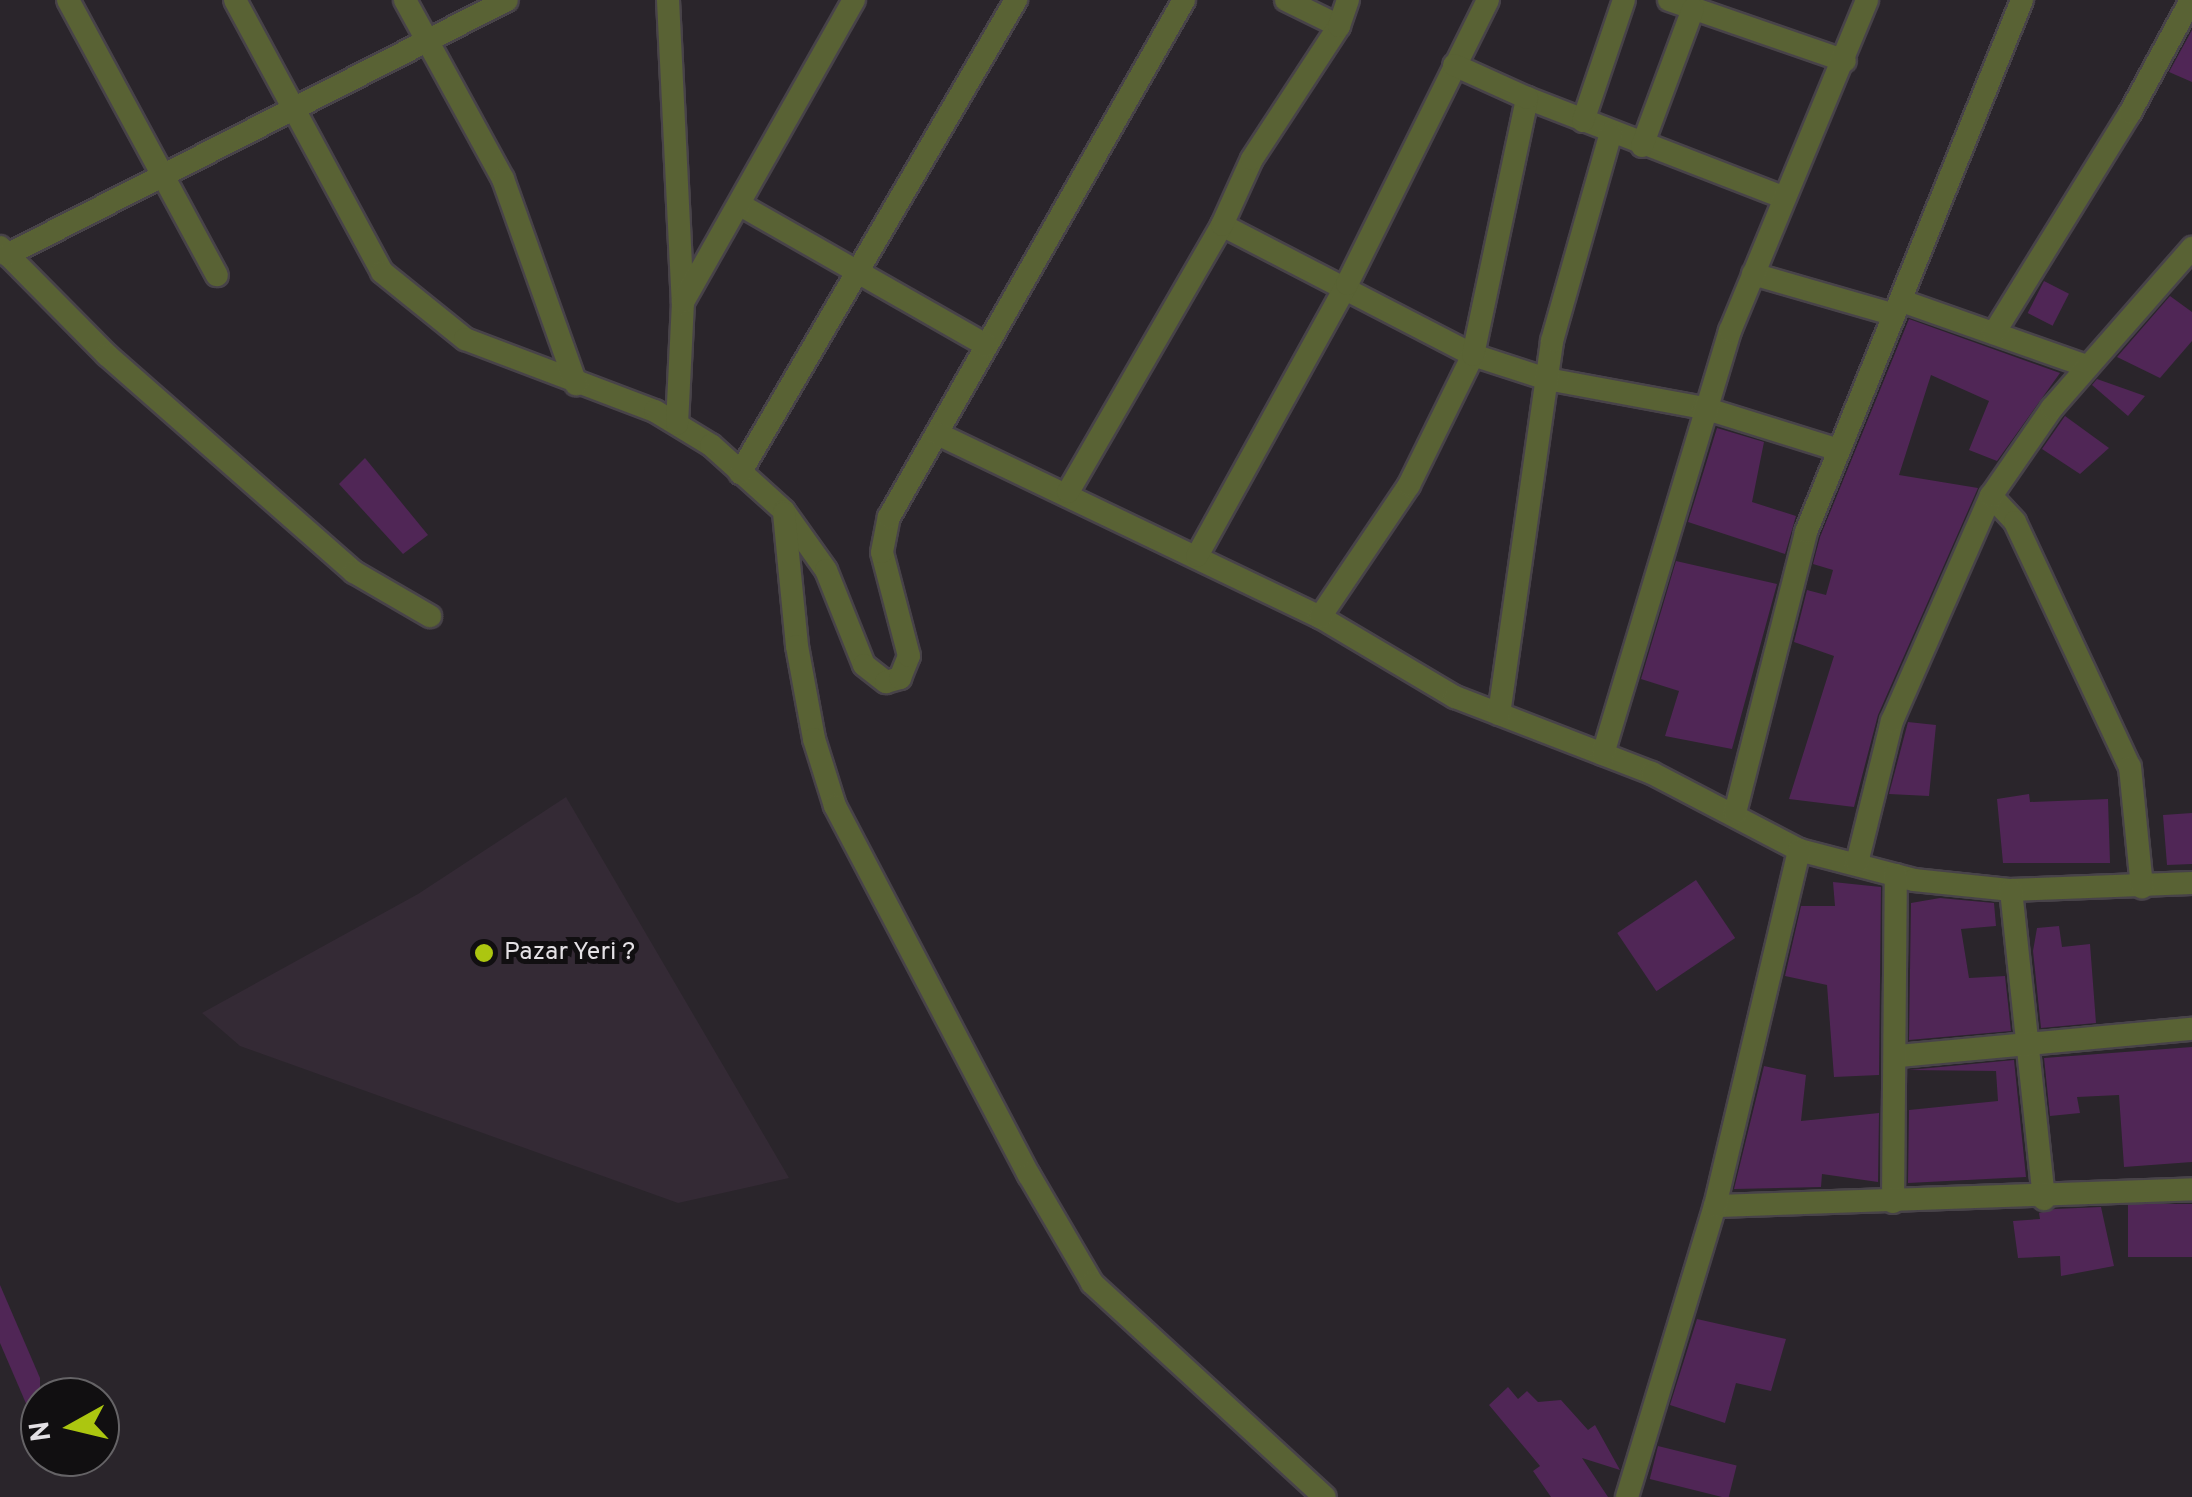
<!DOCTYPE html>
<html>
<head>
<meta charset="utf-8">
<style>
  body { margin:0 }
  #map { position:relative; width:2192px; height:1497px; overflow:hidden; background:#2a252b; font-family:Overpass,sans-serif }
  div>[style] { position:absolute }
  .built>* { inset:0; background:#342a35 }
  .building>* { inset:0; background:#502656; transform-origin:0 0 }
  .roads { filter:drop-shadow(2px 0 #484349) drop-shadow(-2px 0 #484349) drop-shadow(0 2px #484349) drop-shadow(0 -2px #484349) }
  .minor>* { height:22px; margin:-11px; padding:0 11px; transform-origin:11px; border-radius:11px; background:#596234 }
  .dots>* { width:28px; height:28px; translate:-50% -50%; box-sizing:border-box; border:5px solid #110f11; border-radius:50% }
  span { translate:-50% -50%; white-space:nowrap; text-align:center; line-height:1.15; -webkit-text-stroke:10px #110f11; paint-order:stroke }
  .poi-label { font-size:25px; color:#e4e1e5 }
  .left { translate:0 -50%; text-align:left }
  .north { position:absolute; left:20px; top:1377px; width:100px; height:100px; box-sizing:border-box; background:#110f11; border:2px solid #656366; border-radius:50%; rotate:262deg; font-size:28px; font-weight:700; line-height:40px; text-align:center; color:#e4e1e5 }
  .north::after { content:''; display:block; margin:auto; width:35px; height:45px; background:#acc610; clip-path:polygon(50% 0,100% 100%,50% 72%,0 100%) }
</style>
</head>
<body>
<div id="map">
  <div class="built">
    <div style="clip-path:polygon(566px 797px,789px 1178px,678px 1203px,240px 1046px,202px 1013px,418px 894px)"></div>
  </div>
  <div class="building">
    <div style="clip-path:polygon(2192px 30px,2192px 82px,2169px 72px)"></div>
    <div style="left:2044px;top:281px;width:28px;height:36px;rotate:27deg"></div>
    <div style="clip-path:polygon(2170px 296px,2192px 312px,2192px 341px,2160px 378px,2117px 357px)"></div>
    <div style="clip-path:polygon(1909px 319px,2060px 373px,1997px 461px,1969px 450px,1989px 401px,1931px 375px,1899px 475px,1978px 488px,1878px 715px,1854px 807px,1789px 799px,1834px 656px,1794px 642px,1807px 590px,1826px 595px,1833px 570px,1813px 564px,1820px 537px)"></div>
    <div style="clip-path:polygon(2097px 379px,2145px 396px,2128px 416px,2092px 385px)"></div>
    <div style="clip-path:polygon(2065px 416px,2109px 448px,2080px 474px,2042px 449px)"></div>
    <div style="clip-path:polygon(1717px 428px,1764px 442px,1752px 502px,1796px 516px,1785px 554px,1688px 522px)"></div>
    <div style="clip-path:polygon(365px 458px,428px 535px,403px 554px,339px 484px)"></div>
    <div style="clip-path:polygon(1676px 561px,1777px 584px,1732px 749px,1665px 736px,1679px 691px,1641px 679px)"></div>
    <div style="clip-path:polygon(1908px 722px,1936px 725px,1929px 796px,1889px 794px)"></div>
    <div style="clip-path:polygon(2029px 794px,2030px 802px,2108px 799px,2110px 863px,2003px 863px,1997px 799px)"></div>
    <div style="clip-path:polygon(2192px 813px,2192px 864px,2167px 865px,2163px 815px)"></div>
    <div style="left:1696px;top:880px;width:70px;height:95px;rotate:56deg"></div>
    <div style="clip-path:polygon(1833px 882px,1881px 887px,1879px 1075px,1834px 1077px,1827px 985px,1785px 976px,1801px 906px,1835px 906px)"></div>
    <div style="clip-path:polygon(1940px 898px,1994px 903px,1996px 926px,1961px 929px,1969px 978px,2005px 976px,2011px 1031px,1909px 1040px,1911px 903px)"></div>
    <div style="clip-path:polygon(2059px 926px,2062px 947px,2090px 944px,2096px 1023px,2041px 1028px,2033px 951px,2037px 928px)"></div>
    <div style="clip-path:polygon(2192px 1047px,2192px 1162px,2124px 1167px,2119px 1095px,2077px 1097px,2080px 1113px,2050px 1116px,2044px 1058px)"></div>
    <div style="clip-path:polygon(2014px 1060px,2026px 1177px,1908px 1183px,1909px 1110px,1998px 1101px,1996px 1071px,1909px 1070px)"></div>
    <div style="clip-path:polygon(1764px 1066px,1806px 1075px,1801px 1121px,1879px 1113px,1878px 1182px,1822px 1174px,1821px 1187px,1734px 1189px)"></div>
    <div style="left:2192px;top:1204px;width:53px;height:64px;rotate:90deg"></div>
    <div style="clip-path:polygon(2101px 1207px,2114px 1266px,2061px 1276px,2060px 1256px,2018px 1258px,2013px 1221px,2040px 1219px,2039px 1213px,2055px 1209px)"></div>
    <div style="clip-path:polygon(0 1285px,40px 1378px,40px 1436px,0 1343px)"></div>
    <div style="clip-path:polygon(1697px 1319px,1786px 1339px,1771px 1391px,1736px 1383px,1725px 1423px,1670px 1405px)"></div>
    <div style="clip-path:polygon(1508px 1387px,1518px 1399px,1527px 1391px,1538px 1402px,1561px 1400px,1588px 1430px,1595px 1425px,1620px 1470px,1582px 1458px,1608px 1497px,1551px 1497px,1533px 1471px,1540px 1466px,1489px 1405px)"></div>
    <div style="left:1658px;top:1446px;width:81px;height:34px;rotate:14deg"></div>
  </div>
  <div class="roads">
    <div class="minor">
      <div style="left:68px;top:0;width:313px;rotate:61.6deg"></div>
      <div style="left:235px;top:0;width:309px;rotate:61.6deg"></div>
      <div style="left:382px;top:272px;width:107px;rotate:38.9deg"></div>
      <div style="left:465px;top:339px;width:203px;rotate:20.8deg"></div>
      <div style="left:655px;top:411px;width:66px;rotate:31.3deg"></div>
      <div style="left:711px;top:445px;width:98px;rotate:42.1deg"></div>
      <div style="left:784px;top:511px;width:72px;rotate:54.6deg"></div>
      <div style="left:826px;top:570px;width:102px;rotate:68.2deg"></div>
      <div style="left:864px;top:665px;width:28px;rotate:38deg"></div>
      <div style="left:886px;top:682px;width:15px;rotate:-16deg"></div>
      <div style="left:900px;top:678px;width:24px;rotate:-68deg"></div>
      <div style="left:909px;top:656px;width:107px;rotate:-104.6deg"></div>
      <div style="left:882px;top:552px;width:36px;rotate:-79deg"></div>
      <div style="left:889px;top:517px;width:595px;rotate:-60.29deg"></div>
      <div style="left:405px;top:0;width:204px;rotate:61.3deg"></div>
      <div style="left:503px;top:179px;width:218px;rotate:70.4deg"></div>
      <div style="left:668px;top:0;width:302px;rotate:87.2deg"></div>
      <div style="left:683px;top:302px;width:122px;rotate:92.8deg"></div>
      <div style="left:1286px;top:0;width:59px;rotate:26.1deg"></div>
      <div style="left:1669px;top:0;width:186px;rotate:19.1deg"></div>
      <div style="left:1527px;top:98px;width:274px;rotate:21.2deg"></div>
      <div style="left:1583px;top:121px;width:128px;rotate:-71.3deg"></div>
      <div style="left:1642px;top:146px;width:146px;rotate:-69.6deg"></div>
      <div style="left:742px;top:206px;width:281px;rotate:29.7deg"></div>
      <div style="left:1222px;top:225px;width:283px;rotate:27.4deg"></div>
      <div style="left:1473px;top:355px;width:78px;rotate:18deg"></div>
      <div style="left:1547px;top:379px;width:160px;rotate:10.5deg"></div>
      <div style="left:1704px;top:408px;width:141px;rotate:17.3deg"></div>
      <div style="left:0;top:247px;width:152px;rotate:45.3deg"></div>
      <div style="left:107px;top:355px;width:329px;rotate:41.3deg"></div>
      <div style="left:354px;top:572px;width:88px;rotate:30.1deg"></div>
      <div style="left:7px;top:255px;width:561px;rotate:-27.02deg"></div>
      <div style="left:1753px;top:274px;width:145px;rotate:16.1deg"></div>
      <div style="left:1902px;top:301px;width:196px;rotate:19.4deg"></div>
      <div style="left:683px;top:302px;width:347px;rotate:-60.5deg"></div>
      <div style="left:1994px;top:333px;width:259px;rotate:-58.3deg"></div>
      <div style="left:2130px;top:113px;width:128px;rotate:-61.6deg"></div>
      <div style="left:938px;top:434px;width:424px;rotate:25.6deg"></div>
      <div style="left:1320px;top:617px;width:157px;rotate:30.7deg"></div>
      <div style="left:1455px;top:697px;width:211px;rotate:21.1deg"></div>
      <div style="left:1652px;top:773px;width:166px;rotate:27.6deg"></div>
      <div style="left:1799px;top:850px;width:119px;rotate:14.6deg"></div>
      <div style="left:1914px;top:880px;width:98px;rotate:5.9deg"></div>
      <div style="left:2011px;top:890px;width:181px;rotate:-2.2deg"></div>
      <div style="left:740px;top:473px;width:548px;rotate:-59.74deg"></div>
      <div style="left:1068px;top:492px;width:308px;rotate:-60deg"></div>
      <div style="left:1222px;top:225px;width:72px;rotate:-65.6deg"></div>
      <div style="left:1252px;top:159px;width:159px;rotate:-56.8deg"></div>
      <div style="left:1339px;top:26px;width:28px;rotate:-71deg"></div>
      <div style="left:1991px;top:496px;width:35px;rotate:47deg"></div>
      <div style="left:2015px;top:522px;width:271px;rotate:64.9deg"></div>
      <div style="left:2130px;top:767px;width:121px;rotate:84.3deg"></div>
      <div style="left:784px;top:513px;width:134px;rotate:84.4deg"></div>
      <div style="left:797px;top:646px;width:95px;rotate:79.6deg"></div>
      <div style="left:814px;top:739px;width:70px;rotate:72.6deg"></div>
      <div style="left:835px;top:806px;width:417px;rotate:62.3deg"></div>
      <div style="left:1029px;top:1175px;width:125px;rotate:59.7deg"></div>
      <div style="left:1092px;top:1283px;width:316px;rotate:42.6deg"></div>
      <div style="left:1197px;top:556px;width:311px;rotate:-61.1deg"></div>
      <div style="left:1347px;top:284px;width:317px;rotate:-63.6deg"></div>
      <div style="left:1320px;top:617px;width:159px;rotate:-56deg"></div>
      <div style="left:1409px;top:485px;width:145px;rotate:-63.8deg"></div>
      <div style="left:1473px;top:355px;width:263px;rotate:-78.1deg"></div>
      <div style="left:1527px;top:98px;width:80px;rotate:-155.7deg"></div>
      <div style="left:1499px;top:714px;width:377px;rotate:-81.9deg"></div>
      <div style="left:1552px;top:341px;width:216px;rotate:-74.2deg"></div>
      <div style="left:1603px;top:754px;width:442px;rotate:-73.3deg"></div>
      <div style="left:1730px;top:331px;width:358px;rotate:-67.5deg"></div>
      <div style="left:1735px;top:813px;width:290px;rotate:-75.8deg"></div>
      <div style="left:1806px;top:532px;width:574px;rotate:-67.9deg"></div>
      <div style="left:1857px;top:863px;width:146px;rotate:-76.2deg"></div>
      <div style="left:1892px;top:721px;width:246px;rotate:-66.3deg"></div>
      <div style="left:1991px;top:496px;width:107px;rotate:-55.3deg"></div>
      <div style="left:2052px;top:408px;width:213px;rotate:-48.8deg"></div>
      <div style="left:2011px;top:890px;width:311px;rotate:83.9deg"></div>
      <div style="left:1899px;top:1056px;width:294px;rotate:-5.3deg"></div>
      <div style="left:1893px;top:1202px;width:327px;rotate:-89.5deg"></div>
      <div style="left:1715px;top:1206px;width:477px;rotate:-2deg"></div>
      <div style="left:1627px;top:1497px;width:304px;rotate:-73.2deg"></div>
      <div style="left:1715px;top:1206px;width:366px;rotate:-76.7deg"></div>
    </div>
  </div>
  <div class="dots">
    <div style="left:484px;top:953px;background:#acc610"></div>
  </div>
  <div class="poi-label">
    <span class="left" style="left:504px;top:953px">Pazar Yeri ?</span>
  </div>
  <div class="north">N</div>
</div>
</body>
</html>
